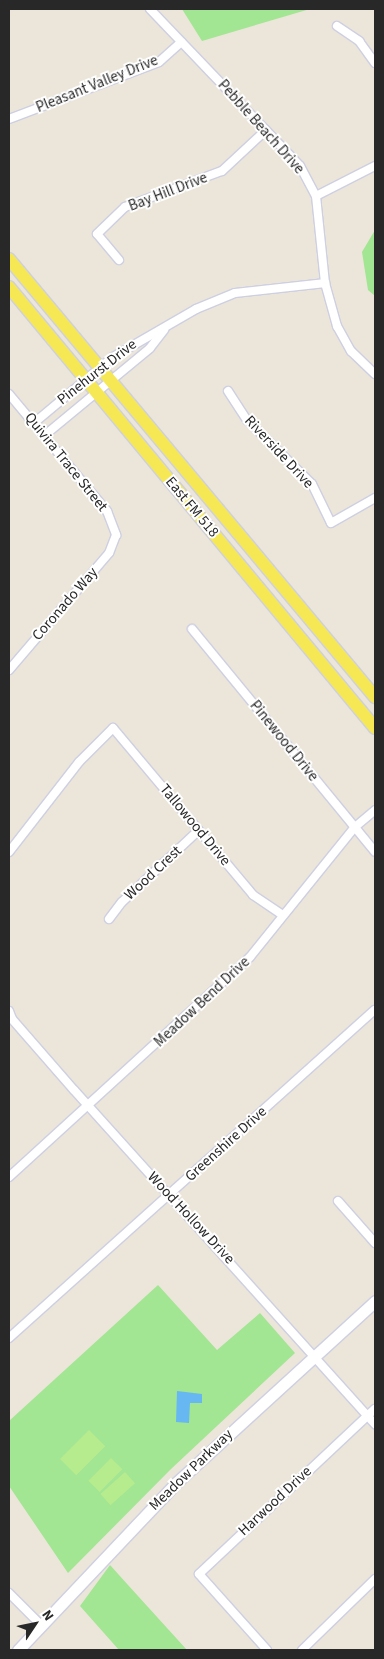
<!DOCTYPE html>
<html>
<head>
<meta charset="utf-8">
<style>
  body { margin:0 }
  #map { position:relative; width:384px; height:1659px; overflow:hidden; background:#ebe6d9; font-family:"Source Sans 3",sans-serif }
  div>[style] { position:absolute }
  .green>* { inset:0; background:#a2e593 }
  .pitch>* { inset:0; background:#b6ec8e; transform-origin:0 0 }
  .water>* { inset:0; background:#67b8f2 }
  .roads { filter:drop-shadow(1px 0 #cecfe2) drop-shadow(-1px 0 #cecfe2) drop-shadow(0 1px #cecfe2) drop-shadow(0 -1px #cecfe2) }
  .street>* { height:8px; margin:-4px; padding:0 4px; transform-origin:4px; border-radius:4px; background:#fff }
  .secondary>* { height:11px; margin:-5.5px; padding:0 5.5px; transform-origin:5.5px; border-radius:5.5px; background:#fff }
  .primary>* { height:12px; margin:-6px; padding:0 6px; transform-origin:6px; border-radius:6px; background:#f5e854 }
  span { translate:-50% -50%; white-space:nowrap; text-align:center; line-height:1.15; -webkit-text-stroke:4px #fff; paint-order:stroke }
  .street-label { font-size:15px; color:#282828 }
  .frame { position:absolute; inset:0; border:10px solid #282828; pointer-events:none }
  .north { position:absolute; left:10px; top:1599px; width:50px; height:50px; -webkit-text-stroke:4px #fff; paint-order:stroke; rotate:56deg; font-size:14px; font-weight:700; line-height:20px; text-align:center; color:#282828 }
  .north::after { content:''; display:block; margin:auto; width:18px; height:22px; background:#282828; clip-path:polygon(50% 0,100% 100%,50% 72%,0 100%) }
</style>
</head>
<body>
<div id="map">
  <div class="green">
    <div style="clip-path:polygon(182px 9px,310px 9px,202px 41px)"></div>
    <div style="clip-path:polygon(375px 230px,375px 296px,368px 290px,362px 252px)"></div>
    <div style="clip-path:polygon(158px 1285px,217px 1350px,260px 1313px,295px 1353px,171px 1469px,68px 1573px,9px 1486px,9px 1421px)"></div>
    <div style="clip-path:polygon(110px 1565px,128px 1585px,187px 1650px,119px 1650px,80px 1606px)"></div>
  </div>
  <div class="pitch">
    <div style="left:89px;top:1430px;width:23px;height:41px;rotate:45deg"></div>
    <div style="left:111px;top:1458px;width:16px;height:32px;rotate:45deg"></div>
    <div style="left:125px;top:1472px;width:15px;height:33px;rotate:48deg"></div>
  </div>
  <div class="water">
    <div style="clip-path:polygon(177px 1391px,202px 1394px,202px 1403px,190px 1403px,189px 1423px,176px 1422px)"></div>
  </div>
  <div class="roads">
    <div class="street">
      <div style="left:150px;top:9px;width:217px;rotate:46.3deg"></div>
      <div style="left:300px;top:166px;width:34px;rotate:62deg"></div>
      <div style="left:316px;top:196px;width:87px;rotate:84.1deg"></div>
      <div style="left:325px;top:283px;width:45px;rotate:74.4deg"></div>
      <div style="left:337px;top:326px;width:29px;rotate:61deg"></div>
      <div style="left:351px;top:351px;width:33px;rotate:44deg"></div>
      <div style="left:337px;top:26px;width:27px;rotate:34deg"></div>
      <div style="left:359px;top:41px;width:27px;rotate:54deg"></div>
      <div style="left:9px;top:119px;width:160px;rotate:-20.8deg"></div>
      <div style="left:159px;top:62px;width:30px;rotate:-42deg"></div>
      <div style="left:316px;top:196px;width:66px;rotate:-27deg"></div>
      <div style="left:119px;top:260px;width:34px;rotate:-130deg"></div>
      <div style="left:97px;top:234px;width:39px;rotate:-44deg"></div>
      <div style="left:125px;top:207px;width:103px;rotate:-20.4deg"></div>
      <div style="left:222px;top:171px;width:60px;rotate:-43deg"></div>
      <div style="left:228px;top:391px;width:35px;rotate:57deg"></div>
      <div style="left:247px;top:420px;width:91px;rotate:44.6deg"></div>
      <div style="left:312px;top:484px;width:43px;rotate:64deg"></div>
      <div style="left:331px;top:523px;width:51px;rotate:-29.6deg"></div>
      <div style="left:9px;top:394px;width:153px;rotate:50.1deg"></div>
      <div style="left:107px;top:511px;width:26px;rotate:69deg"></div>
      <div style="left:116px;top:535px;width:19px;rotate:111deg"></div>
      <div style="left:109px;top:553px;width:154px;rotate:130.5deg"></div>
      <div style="left:34px;top:423px;width:103px;rotate:-39.9deg"></div>
      <div style="left:113px;top:357px;width:96px;rotate:-30deg"></div>
      <div style="left:196px;top:309px;width:42px;rotate:-22.3deg"></div>
      <div style="left:235px;top:293px;width:91px;rotate:-6.3deg"></div>
      <div style="left:45px;top:435px;width:136px;rotate:-39.6deg"></div>
      <div style="left:150px;top:348px;width:23px;rotate:-52deg"></div>
      <div style="left:192px;top:629px;width:288px;rotate:50.6deg"></div>
      <div style="left:9px;top:852px;width:114px;rotate:-52.1deg"></div>
      <div style="left:79px;top:762px;width:48px;rotate:-45deg"></div>
      <div style="left:113px;top:728px;width:218px;rotate:50deg"></div>
      <div style="left:253px;top:895px;width:36px;rotate:34deg"></div>
      <div style="left:109px;top:919px;width:21px;rotate:-53deg"></div>
      <div style="left:122px;top:902px;width:105px;rotate:-43.1deg"></div>
      <div style="left:9px;top:1011px;width:9px;rotate:69deg"></div>
      <div style="left:12px;top:1019px;width:94px;rotate:48.9deg"></div>
      <div style="left:74px;top:1090px;width:450px;rotate:48deg"></div>
      <div style="left:9px;top:1177px;width:326px;rotate:-42.4deg"></div>
      <div style="left:250px;top:957px;width:167px;rotate:-51.1deg"></div>
      <div style="left:355px;top:827px;width:26px;rotate:-40deg"></div>
      <div style="left:338px;top:1201px;width:56px;rotate:48.6deg"></div>
      <div style="left:9px;top:1338px;width:491px;rotate:-41.9deg"></div>
      <div style="left:9px;top:1593px;width:45px;rotate:45deg"></div>
      <div style="left:267px;top:1650px;width:102px;rotate:-131.8deg"></div>
      <div style="left:199px;top:1574px;width:241px;rotate:-43.2deg"></div>
      <div style="left:302px;top:1650px;width:102px;rotate:-44.2deg"></div>
    </div>
    <div class="secondary">
      <div style="left:18px;top:1650px;width:231px;rotate:-46.6deg"></div>
      <div style="left:177px;top:1482px;width:268px;rotate:-42.4deg"></div>
    </div>
    <div class="primary">
      <div style="left:9px;top:259px;width:571px;rotate:50.12deg"></div>
      <div style="left:9px;top:287px;width:573px;rotate:50.31deg"></div>
    </div>
  </div>
  <div class="street-label">
    <span style="left:97px;top:84px;rotate:-22deg">Pleasant Valley Drive</span>
    <span style="left:261px;top:127px;rotate:48deg">Pebble Beach Drive</span>
    <span style="left:168px;top:192px;rotate:-21deg">Bay Hill Drive</span>
    <span style="left:97px;top:372px;rotate:-38deg">Pinehurst Drive</span>
    <span style="left:279px;top:452px;rotate:47deg">Riverside Drive</span>
    <span style="left:66px;top:462px;rotate:51deg">Quivira Trace Street</span>
    <span style="left:192px;top:507px;rotate:50deg">East FM 518</span>
    <span style="left:65px;top:604px;rotate:-49deg">Coronado Way</span>
    <span style="left:284px;top:741px;rotate:51deg">Pinewood Drive</span>
    <span style="left:195px;top:825px;rotate:50deg">Tallowood Drive</span>
    <span style="left:153px;top:873px;rotate:-43deg">Wood Crest</span>
    <span style="left:202px;top:1002px;rotate:-43deg">Meadow Bend Drive</span>
    <span style="left:226px;top:1144px;rotate:-42deg">Greenshire Drive</span>
    <span style="left:191px;top:1218px;rotate:47deg">Wood Hollow Drive</span>
    <span style="left:191px;top:1470px;rotate:-44deg">Meadow Parkway</span>
    <span style="left:275px;top:1501px;rotate:-43deg">Harwood Drive</span>
  </div>
  <div class="frame"></div>
  <div class="north">N</div>
</div>
</body>
</html>
